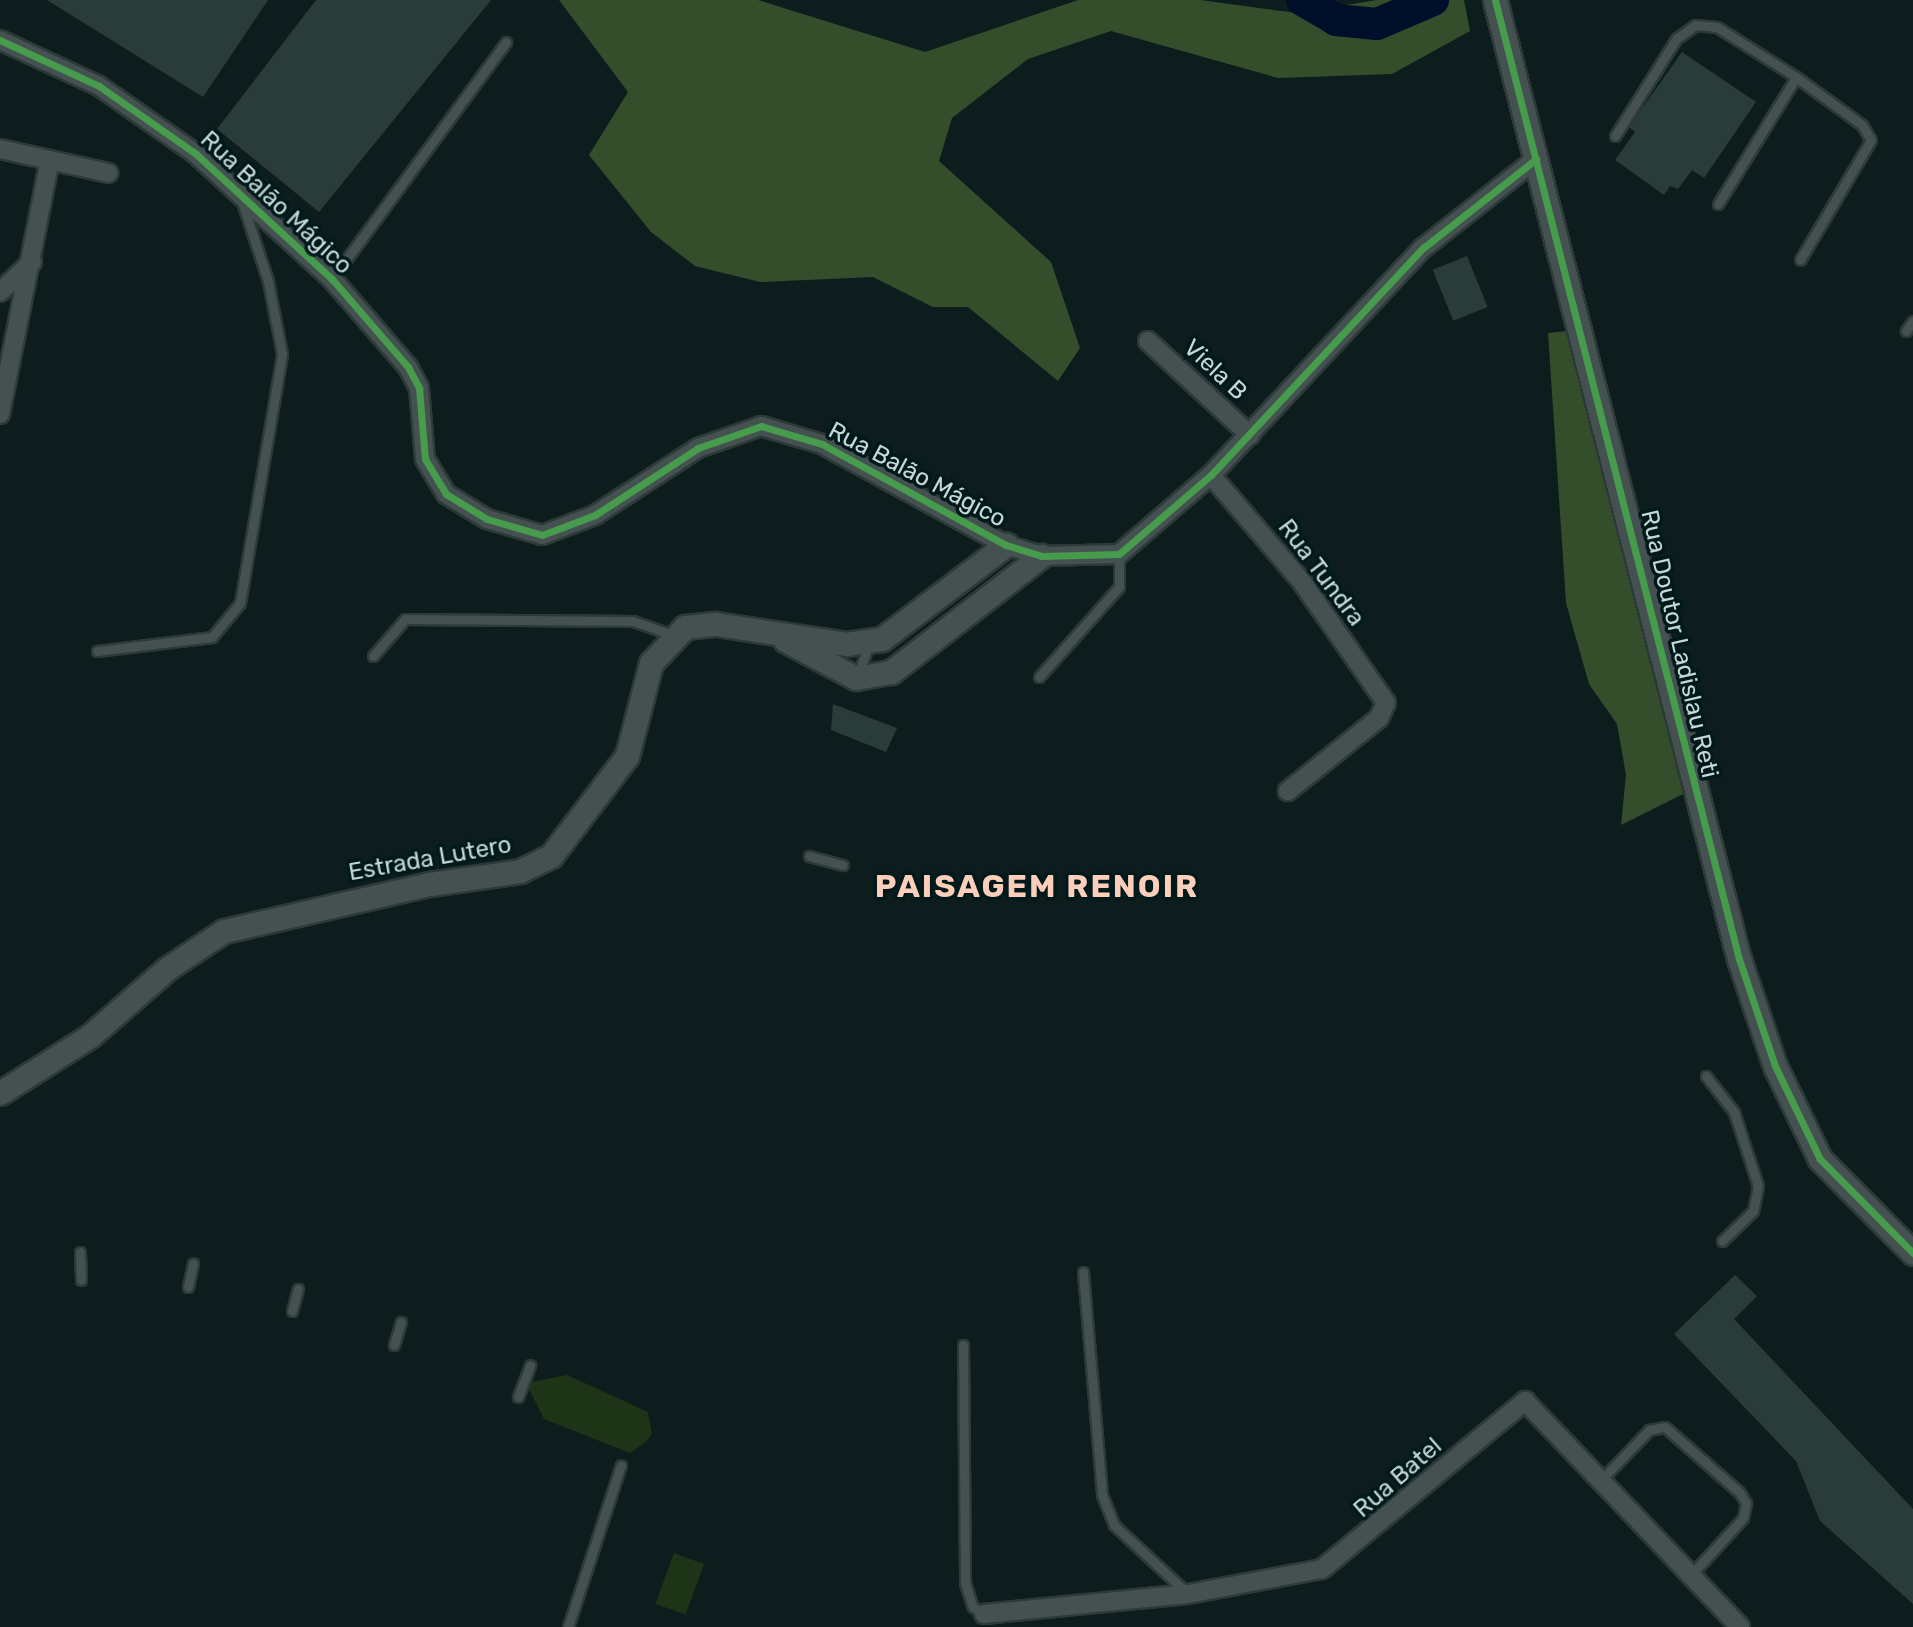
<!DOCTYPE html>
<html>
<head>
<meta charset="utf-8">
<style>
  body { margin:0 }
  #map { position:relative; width:1913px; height:1627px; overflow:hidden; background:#0d1d1d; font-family:Rubik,sans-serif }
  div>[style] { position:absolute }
  .green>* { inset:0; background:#1e3416; transform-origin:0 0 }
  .forest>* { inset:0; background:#344d2b }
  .river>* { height:32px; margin:-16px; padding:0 16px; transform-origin:16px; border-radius:16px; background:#010e2a }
  .building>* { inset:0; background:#293c39; transform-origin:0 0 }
  .roads { filter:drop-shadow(2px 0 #2e3939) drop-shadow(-2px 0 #2e3939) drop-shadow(0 2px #2e3939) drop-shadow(0 -2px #2e3939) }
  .service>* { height:9px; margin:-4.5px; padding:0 4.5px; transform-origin:4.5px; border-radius:4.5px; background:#455151 }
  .minor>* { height:18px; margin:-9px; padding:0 9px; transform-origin:9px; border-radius:9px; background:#455151 }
  .tertiary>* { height:23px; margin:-11.5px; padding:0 11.5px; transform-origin:11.5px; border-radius:11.5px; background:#455151 }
  .cycleway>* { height:7px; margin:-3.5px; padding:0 3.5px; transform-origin:3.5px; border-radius:3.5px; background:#469c4c }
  span { translate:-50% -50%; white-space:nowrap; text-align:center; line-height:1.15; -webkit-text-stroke:7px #001a1b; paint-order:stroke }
  .street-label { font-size:24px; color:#c7d7d7 }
  .district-label { font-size:32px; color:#fdceba; font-weight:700; letter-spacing:2px }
</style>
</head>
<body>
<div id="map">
  <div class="green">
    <div style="clip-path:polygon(567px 1375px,648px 1412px,652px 1434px,646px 1442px,630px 1453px,544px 1419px,526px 1383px)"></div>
    <div style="left:674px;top:1553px;width:32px;height:54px;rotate:20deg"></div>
  </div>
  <div class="forest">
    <div style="clip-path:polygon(559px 0,758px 0,925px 52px,1078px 0,1200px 0,1297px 13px,1377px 0,1464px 0,1470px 31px,1392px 74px,1278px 78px,1111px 31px,1028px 59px,952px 118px,939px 161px,1051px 262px,1080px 348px,1058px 381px,968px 307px,933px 307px,873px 277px,760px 282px,695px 266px,651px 232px,589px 155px,628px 92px)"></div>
    <div style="clip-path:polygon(1567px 331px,1683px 794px,1621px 825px,1626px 775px,1617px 724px,1589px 684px,1566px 603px,1548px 333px)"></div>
  </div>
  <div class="river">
    <div style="left:1302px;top:0;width:39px;rotate:30deg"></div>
    <div style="left:1336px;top:20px;width:41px;rotate:5.6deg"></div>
    <div style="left:1377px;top:24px;width:61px;rotate:-23.2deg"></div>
  </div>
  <div class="building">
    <div style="clip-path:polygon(47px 0,268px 0,203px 97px)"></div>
    <div style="clip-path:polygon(316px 0,491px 0,319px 212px,217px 129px)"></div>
    <div style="clip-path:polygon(1682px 52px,1756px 102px,1704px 178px,1692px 170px,1678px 189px,1670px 186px,1664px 195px,1615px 160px,1635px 132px,1629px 127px)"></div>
    <div style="left:1467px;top:256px;width:55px;height:37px;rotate:68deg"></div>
    <div style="clip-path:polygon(833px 704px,897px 728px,886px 752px,831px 730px)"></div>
    <div style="clip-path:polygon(1735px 1275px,1757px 1296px,1734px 1319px,1913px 1509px,1913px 1604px,1820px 1521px,1796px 1461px,1674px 1334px)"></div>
  </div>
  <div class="roads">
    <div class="service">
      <div style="left:1615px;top:136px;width:115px;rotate:-57.8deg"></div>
      <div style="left:1676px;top:39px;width:24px;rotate:-36deg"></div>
      <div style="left:1695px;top:25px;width:22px;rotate:5deg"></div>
      <div style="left:1717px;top:27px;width:93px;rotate:32.3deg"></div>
      <div style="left:1796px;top:77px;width:82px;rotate:36deg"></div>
      <div style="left:1862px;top:125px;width:17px;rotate:59deg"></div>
      <div style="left:1871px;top:140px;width:139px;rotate:120.6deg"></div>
      <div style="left:1718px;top:204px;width:149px;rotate:-58.4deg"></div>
      <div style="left:332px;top:279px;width:294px;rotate:-53.7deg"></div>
      <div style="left:1906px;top:331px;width:12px;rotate:-55deg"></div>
      <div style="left:97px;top:651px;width:116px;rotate:-6.9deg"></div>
      <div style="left:212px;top:637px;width:44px;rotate:-50.5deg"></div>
      <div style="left:240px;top:603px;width:253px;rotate:-80.4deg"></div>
      <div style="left:282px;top:354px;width:74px;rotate:-100.9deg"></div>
      <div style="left:268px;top:281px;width:83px;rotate:-108.2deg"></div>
      <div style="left:373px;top:656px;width:49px;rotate:-49.1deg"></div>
      <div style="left:405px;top:619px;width:228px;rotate:0.5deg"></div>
      <div style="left:633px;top:621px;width:42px;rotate:19.3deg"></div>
      <div style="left:857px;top:677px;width:35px;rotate:-70deg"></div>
      <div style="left:1039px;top:677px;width:120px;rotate:-48.4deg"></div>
      <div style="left:1119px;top:587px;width:33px;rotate:-90deg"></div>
      <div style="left:809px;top:856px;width:35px;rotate:15deg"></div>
      <div style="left:1706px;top:1076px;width:46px;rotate:52.1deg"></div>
      <div style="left:1734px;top:1112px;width:78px;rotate:72deg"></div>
      <div style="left:1758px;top:1186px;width:25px;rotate:101deg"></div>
      <div style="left:1753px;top:1211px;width:43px;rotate:135.9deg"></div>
      <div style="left:80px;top:1252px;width:28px;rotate:88deg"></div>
      <div style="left:1083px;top:1272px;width:224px;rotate:85.1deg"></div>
      <div style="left:1102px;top:1495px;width:32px;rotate:68deg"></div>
      <div style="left:1114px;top:1525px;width:98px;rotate:42.9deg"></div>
      <div style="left:188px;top:1287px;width:24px;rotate:-78deg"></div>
      <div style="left:292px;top:1311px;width:23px;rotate:-75deg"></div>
      <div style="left:394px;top:1345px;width:24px;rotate:-73deg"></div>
      <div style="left:963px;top:1345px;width:238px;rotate:89.5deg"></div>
      <div style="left:965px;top:1583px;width:25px;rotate:72deg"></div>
      <div style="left:973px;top:1607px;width:13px;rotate:32deg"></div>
      <div style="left:518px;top:1397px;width:34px;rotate:-69deg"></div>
      <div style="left:1600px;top:1481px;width:71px;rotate:-46.1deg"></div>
      <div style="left:1649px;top:1430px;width:16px;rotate:-11deg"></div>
      <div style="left:1665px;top:1427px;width:100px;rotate:41.3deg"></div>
      <div style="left:1740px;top:1493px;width:12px;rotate:59deg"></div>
      <div style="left:1746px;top:1503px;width:15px;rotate:101deg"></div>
      <div style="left:1743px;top:1518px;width:77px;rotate:132.4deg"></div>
      <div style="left:568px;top:1627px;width:170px;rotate:-71.9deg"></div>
    </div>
    <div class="minor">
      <div style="left:0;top:40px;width:109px;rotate:24.9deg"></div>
      <div style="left:99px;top:86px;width:118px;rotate:35deg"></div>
      <div style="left:196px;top:154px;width:185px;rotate:42.6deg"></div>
      <div style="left:332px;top:279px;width:116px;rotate:49.2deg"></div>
      <div style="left:408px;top:367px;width:24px;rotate:62deg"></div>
      <div style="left:419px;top:388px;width:71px;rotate:85.2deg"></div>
      <div style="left:425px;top:459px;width:41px;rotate:59deg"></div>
      <div style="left:446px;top:494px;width:48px;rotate:31.4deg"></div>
      <div style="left:487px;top:519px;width:57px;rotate:16.2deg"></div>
      <div style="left:542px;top:535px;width:57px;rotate:-20.7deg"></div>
      <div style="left:595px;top:515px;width:123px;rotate:-33deg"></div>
      <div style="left:698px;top:448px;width:67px;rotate:-19.2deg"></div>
      <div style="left:761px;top:426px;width:64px;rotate:16.4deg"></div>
      <div style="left:822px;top:444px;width:210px;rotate:28.8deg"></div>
      <div style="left:1006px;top:545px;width:37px;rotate:17deg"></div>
      <div style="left:1041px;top:556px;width:78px;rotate:-1.5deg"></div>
      <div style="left:1119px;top:554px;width:121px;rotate:-40.7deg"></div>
      <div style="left:1211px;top:475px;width:311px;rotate:-47deg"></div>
      <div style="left:1423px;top:248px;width:144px;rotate:-38.2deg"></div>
      <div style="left:0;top:149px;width:111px;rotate:12.5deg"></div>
      <div style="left:0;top:292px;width:44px;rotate:-43.2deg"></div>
      <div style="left:1148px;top:341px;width:139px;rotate:42.7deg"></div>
      <div style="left:0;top:414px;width:259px;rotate:-78.9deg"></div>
      <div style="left:1211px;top:475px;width:140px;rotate:49.6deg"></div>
      <div style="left:1302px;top:582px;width:147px;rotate:55.2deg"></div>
      <div style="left:1386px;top:703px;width:17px;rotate:115deg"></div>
      <div style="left:1379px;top:718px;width:117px;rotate:141.3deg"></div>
      <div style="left:984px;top:1614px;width:205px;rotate:-5.6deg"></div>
      <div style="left:1188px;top:1594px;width:136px;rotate:-10.6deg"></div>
      <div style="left:1322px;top:1569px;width:264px;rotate:-39.6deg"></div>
      <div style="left:1525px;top:1401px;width:312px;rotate:46.4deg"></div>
    </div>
    <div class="tertiary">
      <div style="left:1495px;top:0;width:990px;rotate:75.73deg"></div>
      <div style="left:1739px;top:959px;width:113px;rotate:71.4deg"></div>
      <div style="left:1775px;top:1066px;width:103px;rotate:64.2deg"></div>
      <div style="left:1820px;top:1159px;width:132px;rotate:45.3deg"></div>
      <div style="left:785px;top:640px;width:81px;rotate:28.2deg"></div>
      <div style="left:856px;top:678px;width:36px;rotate:-10deg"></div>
      <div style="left:891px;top:672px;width:190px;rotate:-37.7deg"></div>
      <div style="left:0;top:1093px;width:107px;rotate:-32.3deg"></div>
      <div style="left:90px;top:1036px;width:103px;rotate:-41.1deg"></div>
      <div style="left:168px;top:968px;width:67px;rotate:-33.5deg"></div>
      <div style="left:224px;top:931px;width:211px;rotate:-12.9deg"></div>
      <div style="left:430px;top:884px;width:91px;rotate:-8.2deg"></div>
      <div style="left:520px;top:871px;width:34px;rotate:-26deg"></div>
      <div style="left:551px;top:856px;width:126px;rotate:-52.8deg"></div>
      <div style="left:627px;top:756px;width:96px;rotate:-75.5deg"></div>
      <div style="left:651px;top:663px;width:50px;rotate:-46.6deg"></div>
      <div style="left:685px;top:627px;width:31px;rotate:-6deg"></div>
      <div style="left:716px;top:624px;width:132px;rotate:8.7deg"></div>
      <div style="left:846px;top:644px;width:36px;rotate:-8deg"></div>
      <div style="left:882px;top:639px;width:156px;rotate:-37.2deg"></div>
    </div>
  </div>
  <div class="cycleway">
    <div style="left:1495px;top:0;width:990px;rotate:75.73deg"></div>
    <div style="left:1739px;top:959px;width:113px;rotate:71.4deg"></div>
    <div style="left:1775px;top:1066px;width:103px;rotate:64.2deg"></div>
    <div style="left:1820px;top:1159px;width:132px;rotate:45.3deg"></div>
    <div style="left:0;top:40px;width:109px;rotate:24.9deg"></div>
    <div style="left:99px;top:86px;width:118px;rotate:35deg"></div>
    <div style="left:196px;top:154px;width:185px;rotate:42.6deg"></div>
    <div style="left:332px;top:279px;width:116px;rotate:49.2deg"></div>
    <div style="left:408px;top:367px;width:24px;rotate:62deg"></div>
    <div style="left:419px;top:388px;width:71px;rotate:85.2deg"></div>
    <div style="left:425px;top:459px;width:41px;rotate:59deg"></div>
    <div style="left:446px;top:494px;width:48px;rotate:31.4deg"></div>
    <div style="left:487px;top:519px;width:57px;rotate:16.2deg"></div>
    <div style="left:542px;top:535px;width:57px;rotate:-20.7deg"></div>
    <div style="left:595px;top:515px;width:123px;rotate:-33deg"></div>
    <div style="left:698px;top:448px;width:67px;rotate:-19.2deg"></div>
    <div style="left:761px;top:426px;width:64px;rotate:16.4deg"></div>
    <div style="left:822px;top:444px;width:210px;rotate:28.8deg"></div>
    <div style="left:1006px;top:545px;width:37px;rotate:17deg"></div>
    <div style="left:1041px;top:556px;width:78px;rotate:-1.5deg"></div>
    <div style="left:1119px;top:554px;width:121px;rotate:-40.7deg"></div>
    <div style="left:1211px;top:475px;width:311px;rotate:-47deg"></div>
    <div style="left:1423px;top:248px;width:144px;rotate:-38.2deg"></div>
  </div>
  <div class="street-label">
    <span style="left:276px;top:203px;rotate:43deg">Rua Balão Mágico</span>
    <span style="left:1215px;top:370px;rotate:43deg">Viela B</span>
    <span style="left:917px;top:475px;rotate:28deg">Rua Balão Mágico</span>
    <span style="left:1321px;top:573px;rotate:53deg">Rua Tundra</span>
    <span style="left:1679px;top:644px;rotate:77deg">Rua Doutor Ladislau Reti</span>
    <span style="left:430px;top:859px;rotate:-10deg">Estrada Lutero</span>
    <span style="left:1398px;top:1478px;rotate:-41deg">Rua Batel</span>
  </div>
  <div class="district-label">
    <span style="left:1037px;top:886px">PAISAGEM RENOIR</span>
  </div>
</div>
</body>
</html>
